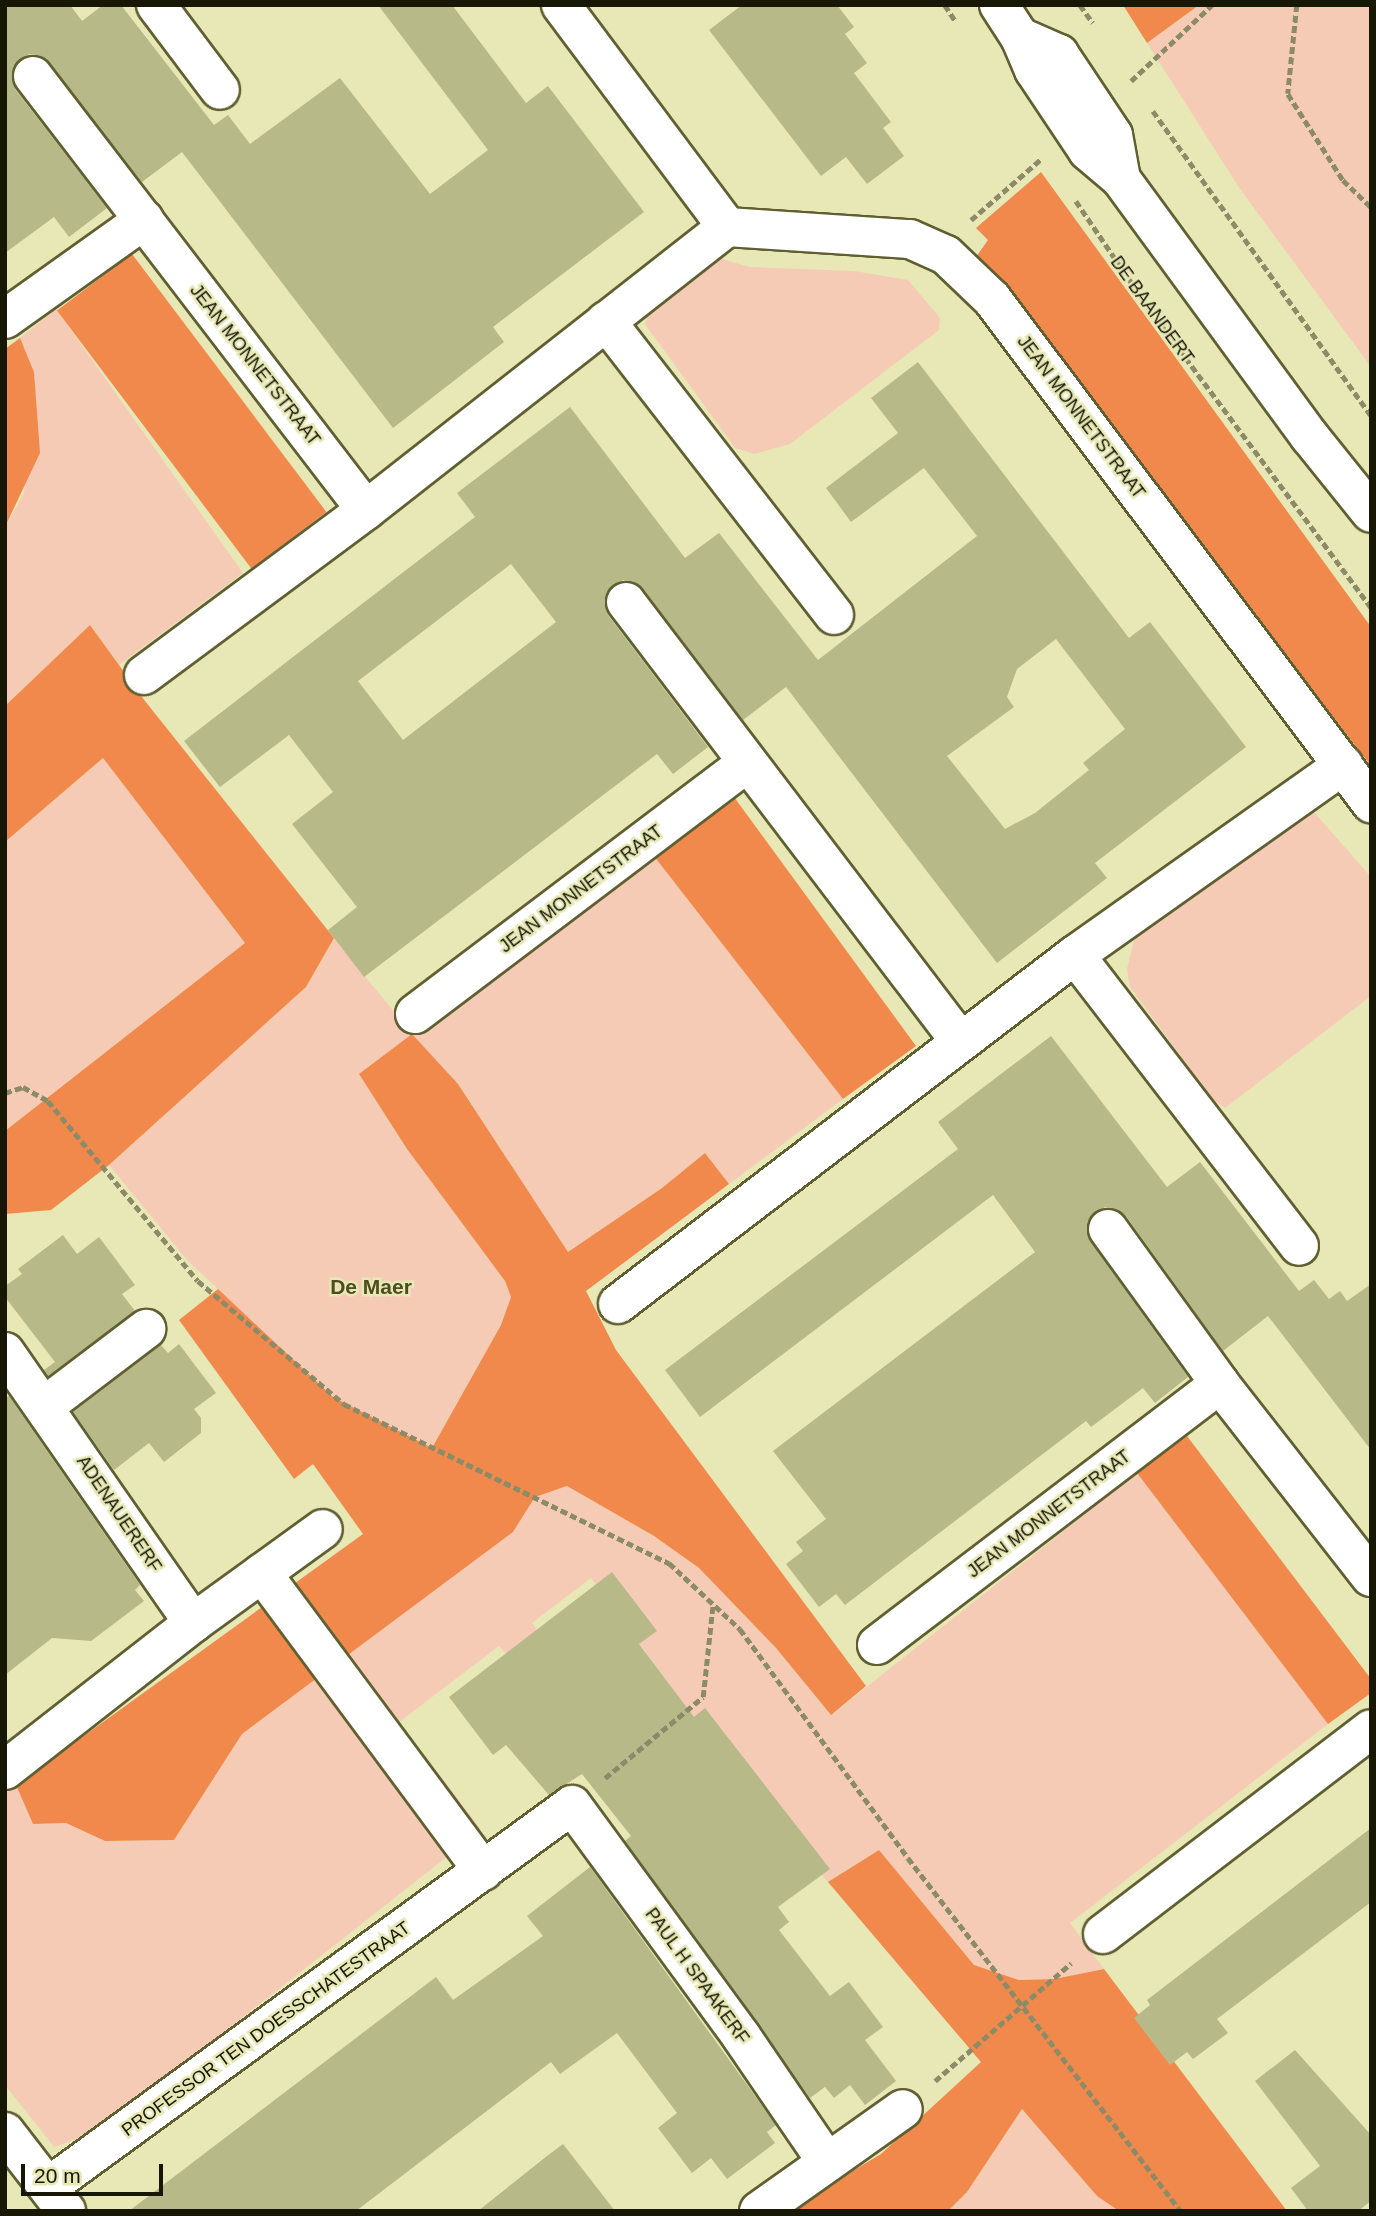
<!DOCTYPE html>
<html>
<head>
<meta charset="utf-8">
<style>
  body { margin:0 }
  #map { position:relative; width:1376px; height:2216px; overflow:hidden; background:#e7e8b6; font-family:Arial,sans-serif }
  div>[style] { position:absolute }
  .green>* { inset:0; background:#f6cbb5 }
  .forest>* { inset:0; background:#f1894d; transform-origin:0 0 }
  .building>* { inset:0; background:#b7b988 }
  .path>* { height:4.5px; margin-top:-2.25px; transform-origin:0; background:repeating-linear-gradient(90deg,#8b8b68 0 7px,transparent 0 10.5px) }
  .roads { filter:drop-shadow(2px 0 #5f5f32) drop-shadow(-2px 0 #5f5f32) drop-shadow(0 2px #5f5f32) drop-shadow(0 -2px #5f5f32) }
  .minor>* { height:38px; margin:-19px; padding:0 19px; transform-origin:19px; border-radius:19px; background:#fff }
  .major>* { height:38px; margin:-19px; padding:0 19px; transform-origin:19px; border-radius:19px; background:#fff }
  span { translate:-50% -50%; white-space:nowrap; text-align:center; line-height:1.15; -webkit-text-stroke:5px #e7e8b6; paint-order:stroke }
  .street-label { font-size:18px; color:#171705 }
  .quarter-label { font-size:21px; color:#4d4d20; font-weight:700 }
  .frame { position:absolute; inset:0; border:7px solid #171705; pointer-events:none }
  .scale { position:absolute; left:21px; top:2164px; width:142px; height:32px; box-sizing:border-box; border:4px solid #171705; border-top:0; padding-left:9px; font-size:21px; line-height:24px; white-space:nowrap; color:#171705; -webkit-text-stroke:5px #e7e8b6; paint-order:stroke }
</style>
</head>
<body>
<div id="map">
  <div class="green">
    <div style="clip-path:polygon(1199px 5px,1371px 5px,1371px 367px,1240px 189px,1147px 43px)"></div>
    <div style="clip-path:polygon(722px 259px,750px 267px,854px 271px,908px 280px,940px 318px,939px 330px,790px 444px,754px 454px,735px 448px,645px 324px,651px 305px,683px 275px)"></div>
    <div style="clip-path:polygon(56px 309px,243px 573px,119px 665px,90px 625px,5px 706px,5px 527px,24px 493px,34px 372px,20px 338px)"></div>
    <div style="clip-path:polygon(103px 758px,245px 943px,5px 1131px,5px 842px)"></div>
    <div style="clip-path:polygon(1313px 811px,1371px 877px,1371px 996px,1225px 1108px,1213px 1100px,1130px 987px,1127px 969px,1134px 941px,1142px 930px,1249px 857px,1245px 848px)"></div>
    <div style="clip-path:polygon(650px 851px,843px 1099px,729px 1184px,705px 1153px,662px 1188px,568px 1252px,458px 1084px,359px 1074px,407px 1149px,505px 1281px,511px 1297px,501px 1325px,432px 1448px,333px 1397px,188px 1261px,109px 1165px,306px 987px,334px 938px,412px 1034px)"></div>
    <div style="clip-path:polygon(1137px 1473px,1328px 1724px,1070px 1923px,1104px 1969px,1054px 1979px,1019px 1980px,974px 1965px,879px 1850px,828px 1882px,734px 1772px,591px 1578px,532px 1623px,550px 1647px,521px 1669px,499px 1646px,369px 1745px,409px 1799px,440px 1775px,481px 1830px,98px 2131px,54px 2147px,5px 2085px,5px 1793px,16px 1785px,33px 1824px,66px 1823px,105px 1841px,174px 1840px,242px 1734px,513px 1532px,535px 1497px,567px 1486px,654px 1536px,699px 1568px,776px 1648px,831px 1715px)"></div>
    <div style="clip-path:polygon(1022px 2109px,1097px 2196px,1119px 2211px,948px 2211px,967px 2192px)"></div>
  </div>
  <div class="forest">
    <div style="clip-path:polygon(1123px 5px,1199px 5px,1147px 43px)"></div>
    <div style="clip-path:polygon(1041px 172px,1371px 627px,1371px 766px,976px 257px,988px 240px,976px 228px)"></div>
    <div style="left:132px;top:254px;width:323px;height:94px;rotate:53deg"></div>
    <div style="clip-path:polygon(20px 338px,34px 372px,40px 453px,5px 527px,5px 349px)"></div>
    <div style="clip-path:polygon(90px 625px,145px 701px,334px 938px,306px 987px,109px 1165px,51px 1210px,5px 1214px,5px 1131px,245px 943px,103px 758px,5px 842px,5px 706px)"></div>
    <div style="clip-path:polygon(734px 797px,916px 1046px,843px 1099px,650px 851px,694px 818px)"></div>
    <div style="clip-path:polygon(412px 1034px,458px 1084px,568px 1252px,662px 1188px,705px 1153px,729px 1184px,586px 1291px,616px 1350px,866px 1686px,831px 1715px,776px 1648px,699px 1568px,654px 1536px,567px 1486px,535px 1497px,513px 1532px,242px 1734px,174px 1840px,105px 1841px,66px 1823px,33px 1824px,16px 1785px,363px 1534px,313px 1464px,294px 1479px,179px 1320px,218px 1289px,333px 1397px,432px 1448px,501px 1325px,511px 1297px,505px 1281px,407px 1149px,359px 1074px)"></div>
    <div style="clip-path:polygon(1187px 1436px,1371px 1679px,1371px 1693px,1328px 1724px,1137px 1473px)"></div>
    <div style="clip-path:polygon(879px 1850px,974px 1965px,1019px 1980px,1054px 1979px,1104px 1969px,1287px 2211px,1119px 2211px,1097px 2196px,1022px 2109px,967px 2192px,948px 2211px,786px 2211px,881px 2154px,981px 2062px,828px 1882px)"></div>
  </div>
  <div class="building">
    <div style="clip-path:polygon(5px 5px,70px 5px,82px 21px,103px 5px,121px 5px,214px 125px,228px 115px,250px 144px,340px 78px,430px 194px,488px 150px,378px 5px,452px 5px,526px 103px,548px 86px,644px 212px,493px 327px,504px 342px,393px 428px,182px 152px,142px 182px,41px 56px,29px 54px,13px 67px,15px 89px,107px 208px,69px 237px,54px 217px,5px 253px)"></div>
    <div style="clip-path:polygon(742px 5px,837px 5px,854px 27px,845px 34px,867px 63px,854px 73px,891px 122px,883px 128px,904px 156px,867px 184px,846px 157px,821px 176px,709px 30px)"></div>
    <div style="clip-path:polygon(evenodd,918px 362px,1129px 638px,1150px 622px,1246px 747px,1095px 863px,1107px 878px,997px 963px,786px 687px,743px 720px,643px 589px,623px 580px,606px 593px,608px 615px,708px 747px,673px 774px,657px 754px,364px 977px,328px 930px,357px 907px,292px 824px,333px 792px,289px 735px,220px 787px,184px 741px,475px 517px,457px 493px,570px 407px,685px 558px,719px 533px,818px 660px,977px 536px,924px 468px,851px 522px,826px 488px,898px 433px,871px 398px,918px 362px,511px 564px,556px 622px,403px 740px,358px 681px,511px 564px,918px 362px,1056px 639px,1125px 729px,1083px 763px,1089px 770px,1035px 813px,1005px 829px,947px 756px,1014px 707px,1007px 697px,1017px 669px,1056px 639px)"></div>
    <div style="clip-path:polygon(1051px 1036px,1167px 1187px,1200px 1162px,1299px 1291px,1314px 1280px,1329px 1299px,1340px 1291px,1347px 1301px,1371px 1284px,1371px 1450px,1268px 1316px,1223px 1351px,1126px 1216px,1105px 1207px,1088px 1221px,1090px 1241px,1188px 1377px,1155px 1403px,1143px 1388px,1091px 1427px,1086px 1421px,845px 1605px,836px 1594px,819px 1607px,786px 1564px,803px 1551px,796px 1542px,826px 1519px,773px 1451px,1035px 1252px,993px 1195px,700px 1417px,665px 1370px,958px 1149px,938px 1122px)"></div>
    <div style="clip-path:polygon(63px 1235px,77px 1254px,99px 1237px,135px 1285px,122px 1294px,135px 1311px,48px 1376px,44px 1370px,55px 1362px,5px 1297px,5px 1286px,22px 1274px,18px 1269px)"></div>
    <div style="clip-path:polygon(179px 1344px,216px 1393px,194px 1409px,201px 1418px,201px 1433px,164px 1462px,149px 1443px,114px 1470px,73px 1412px,161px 1345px,168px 1353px)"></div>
    <div style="clip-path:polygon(9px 1396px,140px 1585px,135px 1590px,144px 1601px,91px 1641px,52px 1638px,5px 1675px,5px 1398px)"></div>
    <div style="clip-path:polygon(612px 1572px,657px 1631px,639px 1644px,694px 1717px,705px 1708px,830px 1869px,778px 1907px,789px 1922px,779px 1930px,830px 1996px,849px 1982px,883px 2027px,865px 2040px,896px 2081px,865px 2105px,850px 2085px,834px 2098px,825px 2087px,810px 2098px,625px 1841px,631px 1836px,582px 1774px,549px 1795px,506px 1745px,493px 1755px,449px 1697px)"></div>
    <div style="clip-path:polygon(1371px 1828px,1371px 1902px,1217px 2019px,1228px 2033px,1193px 2059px,1187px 2052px,1170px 2065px,1134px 2018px,1150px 2005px,1147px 2000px)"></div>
    <div style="clip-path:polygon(590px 1867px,776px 2125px,767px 2132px,775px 2143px,727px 2179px,711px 2158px,692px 2173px,658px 2128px,677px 2113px,617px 2033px,560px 2074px,551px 2062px,356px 2211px,129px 2211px,436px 1977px,453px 2000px,543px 1936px,527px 1916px)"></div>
    <div style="clip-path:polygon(1295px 2050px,1371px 2135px,1371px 2201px,1358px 2211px,1308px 2211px,1291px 2188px,1320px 2166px,1255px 2081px)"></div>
    <div style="clip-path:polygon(563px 2144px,615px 2211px,478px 2211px,547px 2156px)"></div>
  </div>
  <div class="path">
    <div style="left:945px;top:5px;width:20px;rotate:57deg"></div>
    <div style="left:1080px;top:5px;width:22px;rotate:54deg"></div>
    <div style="left:1297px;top:5px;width:89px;rotate:95.8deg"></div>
    <div style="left:1288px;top:94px;width:102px;rotate:57.4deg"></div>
    <div style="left:1343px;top:180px;width:39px;rotate:44deg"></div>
    <div style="left:1131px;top:81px;width:111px;rotate:-43.2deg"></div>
    <div style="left:1153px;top:111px;width:374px;rotate:54.4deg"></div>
    <div style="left:1076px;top:201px;width:128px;rotate:55.8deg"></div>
    <div style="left:1148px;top:307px;width:374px;rotate:53.4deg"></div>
    <div style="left:971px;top:220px;width:93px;rotate:-41.1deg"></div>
    <div style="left:5px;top:1093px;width:19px;rotate:-18deg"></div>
    <div style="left:23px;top:1087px;width:29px;rotate:29deg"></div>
    <div style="left:48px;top:1101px;width:234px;rotate:50.2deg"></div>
    <div style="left:198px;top:1281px;width:191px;rotate:40.1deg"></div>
    <div style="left:344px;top:1404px;width:362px;rotate:26.1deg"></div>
    <div style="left:669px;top:1563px;width:97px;rotate:42.9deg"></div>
    <div style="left:740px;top:1629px;width:284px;rotate:53.7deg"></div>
    <div style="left:908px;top:1858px;width:446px;rotate:52.3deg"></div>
    <div style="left:605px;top:1778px;width:127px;rotate:-39.6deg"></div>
    <div style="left:703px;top:1697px;width:94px;rotate:-83.9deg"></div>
    <div style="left:935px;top:2081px;width:180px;rotate:-40.9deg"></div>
  </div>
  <div class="roads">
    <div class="minor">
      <div style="left:156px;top:5px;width:106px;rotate:53deg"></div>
      <div style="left:561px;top:5px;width:277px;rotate:53.2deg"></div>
      <div style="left:33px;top:76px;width:547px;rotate:52.5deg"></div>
      <div style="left:366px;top:510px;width:459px;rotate:-38.1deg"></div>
      <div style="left:727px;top:227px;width:183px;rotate:3.8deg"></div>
      <div style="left:910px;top:239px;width:39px;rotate:24deg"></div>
      <div style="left:946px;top:255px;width:64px;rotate:43.7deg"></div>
      <div style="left:992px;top:299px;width:631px;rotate:53.06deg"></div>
      <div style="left:5px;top:319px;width:171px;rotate:-35.5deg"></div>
      <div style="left:606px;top:321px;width:372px;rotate:52.2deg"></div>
      <div style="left:626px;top:602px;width:552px;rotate:52.74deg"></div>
      <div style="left:144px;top:675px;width:277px;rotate:-36.6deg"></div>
      <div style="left:1075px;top:955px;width:367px;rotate:52.4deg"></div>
      <div style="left:415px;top:1014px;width:416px;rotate:-37.1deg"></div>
      <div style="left:1108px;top:1229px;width:191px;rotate:54.1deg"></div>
      <div style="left:618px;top:1304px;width:575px;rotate:-37.37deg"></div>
      <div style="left:1075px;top:955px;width:329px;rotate:-35.3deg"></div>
      <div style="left:5px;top:1352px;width:330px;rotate:55.2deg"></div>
      <div style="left:46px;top:1405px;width:126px;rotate:-37.2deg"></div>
      <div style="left:262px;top:1573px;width:371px;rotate:53.4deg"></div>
      <div style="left:877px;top:1645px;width:431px;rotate:-37.3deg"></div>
      <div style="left:1220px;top:1384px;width:245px;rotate:52deg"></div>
      <div style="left:5px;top:1770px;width:239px;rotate:-38deg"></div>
      <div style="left:193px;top:1623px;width:160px;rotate:-35.9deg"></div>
      <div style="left:1103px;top:1934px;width:337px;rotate:-37.4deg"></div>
      <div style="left:5px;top:2132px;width:100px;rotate:52.3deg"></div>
      <div style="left:48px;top:2187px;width:648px;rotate:-36.09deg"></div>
      <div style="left:572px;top:1805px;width:286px;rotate:53.8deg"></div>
      <div style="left:741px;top:2036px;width:153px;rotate:55.7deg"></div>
      <div style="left:759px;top:2211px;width:176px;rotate:-35.3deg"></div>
    </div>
    <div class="major">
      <div style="left:999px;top:5px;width:38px;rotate:57deg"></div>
      <div style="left:1020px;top:37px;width:36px;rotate:67deg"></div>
      <div style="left:1034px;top:70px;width:97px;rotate:56.3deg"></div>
      <div style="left:1088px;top:151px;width:43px;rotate:40.3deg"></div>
      <div style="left:1121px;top:179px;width:320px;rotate:53.8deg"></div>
      <div style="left:1310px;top:437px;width:97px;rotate:51.2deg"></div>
      <div style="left:1020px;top:37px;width:43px;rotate:23.6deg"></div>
      <div style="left:1059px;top:54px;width:97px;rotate:56.3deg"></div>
      <div style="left:1113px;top:135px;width:45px;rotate:79.7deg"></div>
    </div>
  </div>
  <div class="street-label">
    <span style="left:1152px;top:310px;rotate:54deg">DE BAANDERT</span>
    <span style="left:255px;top:365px;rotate:52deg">JEAN MONNETSTRAAT</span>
    <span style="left:1081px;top:417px;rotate:53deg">JEAN MONNETSTRAAT</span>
    <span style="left:581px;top:889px;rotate:-37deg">JEAN MONNETSTRAAT</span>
    <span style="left:119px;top:1514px;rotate:56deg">ADENAUERERF</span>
    <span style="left:1049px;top:1514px;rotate:-37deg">JEAN MONNETSTRAAT</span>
    <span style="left:697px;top:1976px;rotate:54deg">PAUL H SPAAKERF</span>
    <span style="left:266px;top:2029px;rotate:-36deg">PROFESSOR TEN DOESSCHATESTRAAT</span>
  </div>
  <div class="quarter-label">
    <span style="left:371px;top:1287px">De Maer</span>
  </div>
  <div class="frame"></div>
  <div class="scale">20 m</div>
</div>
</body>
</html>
